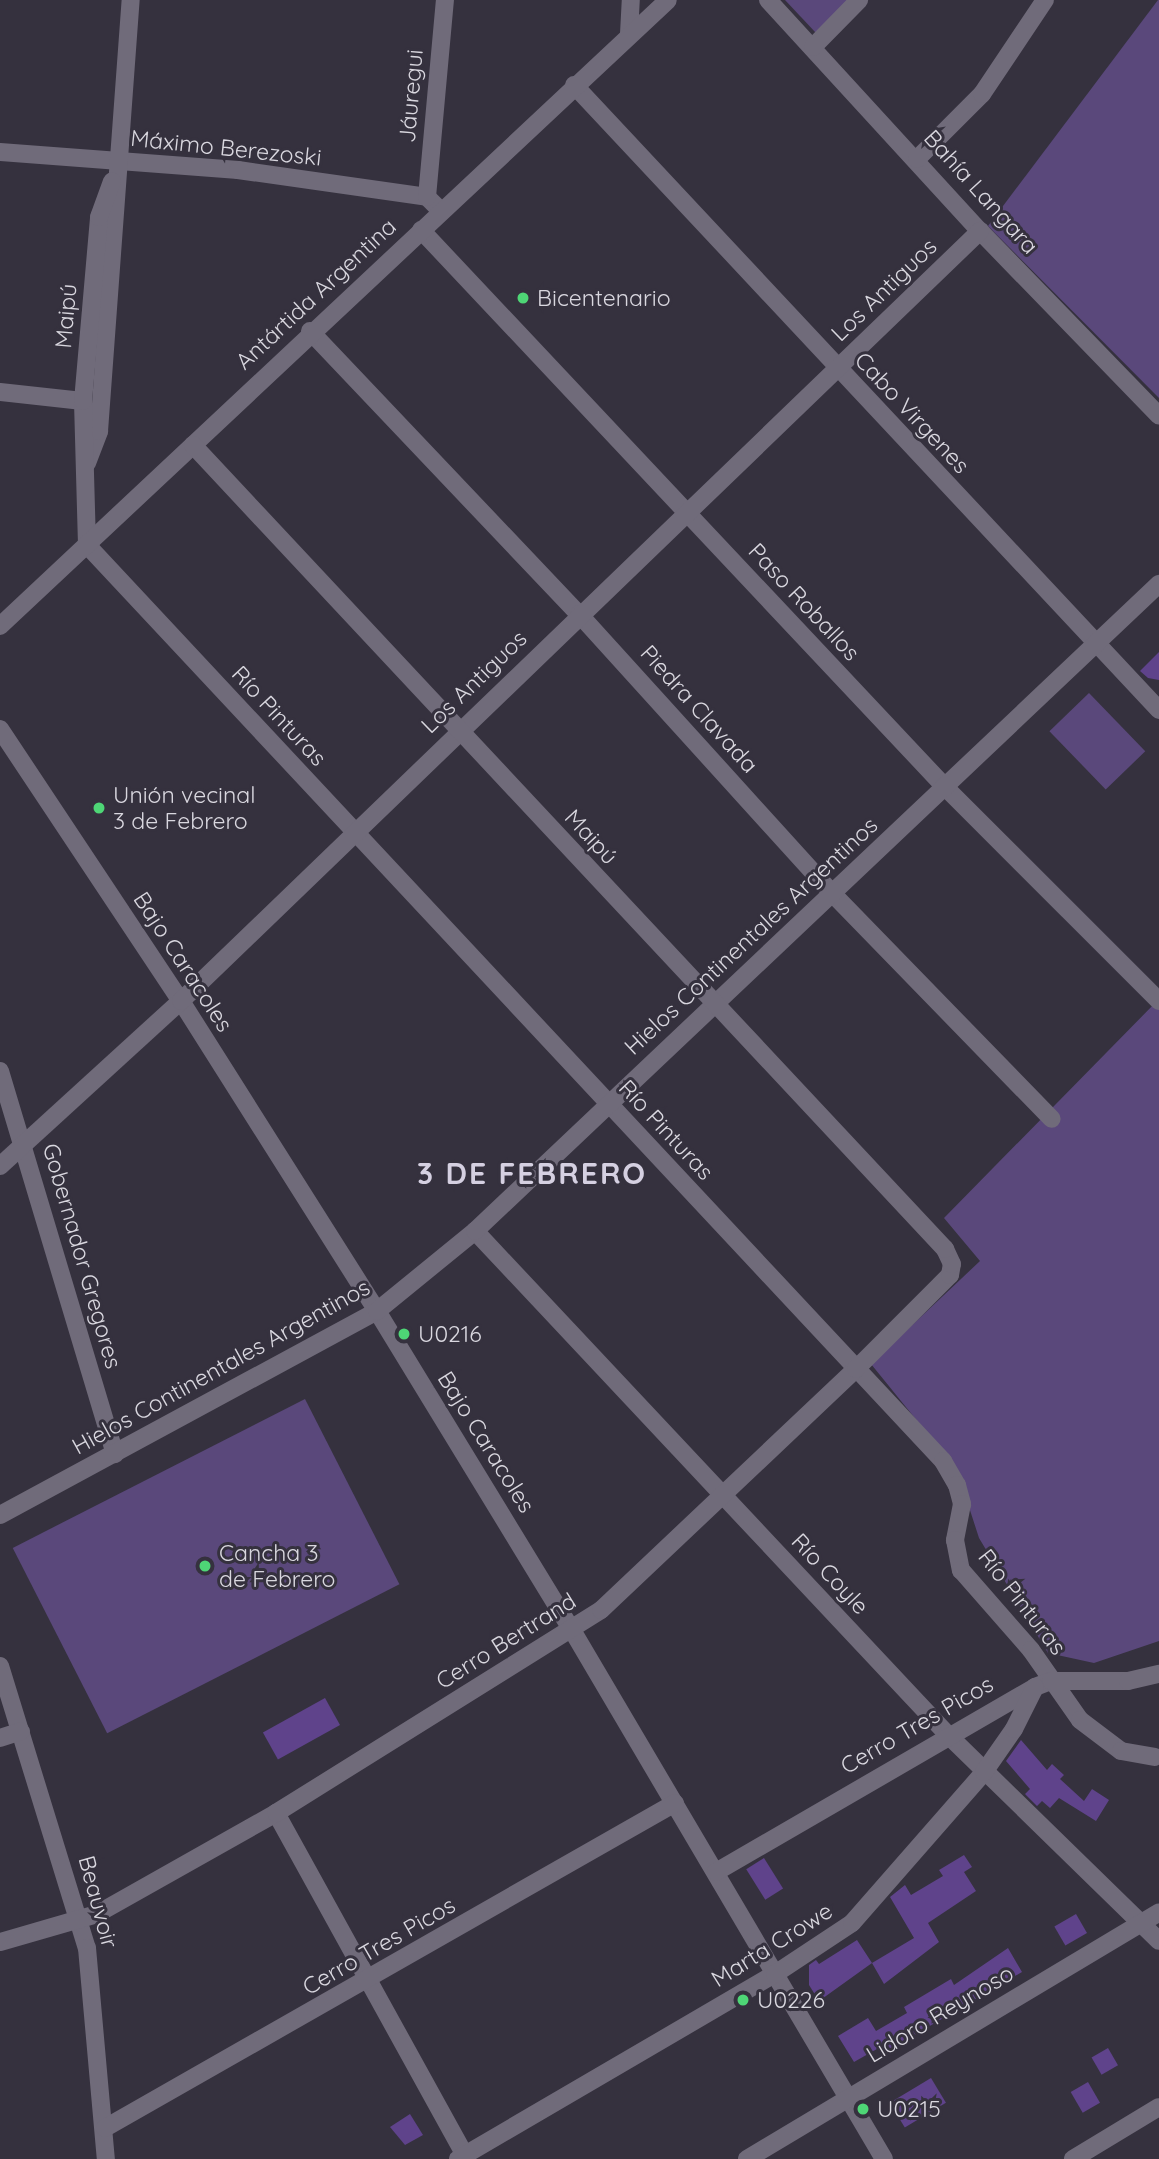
<!DOCTYPE html>
<html>
<head>
<meta charset="utf-8">
<style>
  body { margin:0 }
  #map { position:relative; width:1159px; height:2159px; overflow:hidden; background:#35313e; font-family:Quicksand,sans-serif }
  div>[style] { position:absolute }
  .green>* { inset:0; background:#5a487b; transform-origin:0 0 }
  .building>* { inset:0; background:#5f438b; transform-origin:0 0 }
  .minor>* { height:18px; margin:-9px; padding:0 9px; transform-origin:9px; border-radius:9px; background:#706b7a }
  .dots>* { width:19px; height:19px; translate:-50% -50%; box-sizing:border-box; border:4px solid #35313e; border-radius:50% }
  span { translate:-50% -50%; white-space:nowrap; text-align:center; line-height:1.15; -webkit-text-stroke:6px #35313e; paint-order:stroke }
  .street-label { font-size:23px; color:#d9d7df }
  .poi-label { font-size:23px; color:#d9d7df }
  .left { translate:0 -50%; text-align:left }
  .district-label { font-size:30px; color:#d5d0e1; font-weight:700; letter-spacing:2px }
</style>
</head>
<body>
<div id="map">
  <div class="green">
    <div style="clip-path:polygon(785px 0,849px 0,816px 33px)"></div>
    <div style="clip-path:polygon(1158px 0,1159px 0,1159px 398px,988px 226px)"></div>
    <div style="left:1089px;top:693px;width:81px;height:55px;rotate:46deg"></div>
    <div style="clip-path:polygon(1159px 999px,1159px 1641px,1094px 1663px,1048px 1653px,979px 1538px,957px 1470px,871px 1364px,980px 1261px,944px 1218px)"></div>
    <div style="left:305px;top:1399px;width:208px;height:328px;rotate:63deg"></div>
  </div>
  <div class="building">
    <div style="clip-path:polygon(1159px 652px,1159px 680px,1148px 678px,1140px 671px)"></div>
    <div style="left:325px;top:1698px;width:31px;height:71px;rotate:61deg"></div>
    <div style="clip-path:polygon(1021px 1740px,1047px 1770px,1052px 1764px,1064px 1775px,1060px 1779px,1084px 1801px,1092px 1789px,1109px 1800px,1096px 1821px,1059px 1798px,1050px 1808px,1042px 1801px,1037px 1806px,1025px 1794px,1030px 1789px,1006px 1761px)"></div>
    <div style="clip-path:polygon(964px 1855px,972px 1867px,964px 1872px,976px 1891px,928px 1923px,939px 1942px,884px 1984px,872px 1963px,914px 1938px,890px 1897px,905px 1885px,911px 1895px,943px 1876px,939px 1870px)"></div>
    <div style="left:764px;top:1858px;width:36px;height:21px;rotate:58deg"></div>
    <div style="left:1076px;top:1914px;width:22px;height:25px;rotate:60deg"></div>
    <div style="clip-path:polygon(857px 1940px,872px 1963px,819px 2001px,809px 1985px,809px 1965px,816px 1960px,819px 1964px)"></div>
    <div style="clip-path:polygon(1008px 1948px,1022px 1972px,887px 2051px,884px 2045px,854px 2062px,838px 2036px,868px 2018px,876px 2031px,907px 2013px,904px 2007px,951px 1979px,954px 1985px)"></div>
    <div style="left:1108px;top:2048px;width:20px;height:19px;rotate:60deg"></div>
    <div style="left:931px;top:2078px;width:29px;height:48px;rotate:59deg"></div>
    <div style="left:1088px;top:2082px;width:24px;height:20px;rotate:60deg"></div>
    <div style="clip-path:polygon(410px 2114px,423px 2135px,405px 2145px,390px 2127px)"></div>
  </div>
  <div class="minor">
    <div style="left:768px;top:0;width:314px;rotate:47.5deg"></div>
    <div style="left:980px;top:231px;width:257px;rotate:45.9deg"></div>
    <div style="left:629px;top:34px;width:34px;rotate:-87deg"></div>
    <div style="left:813px;top:47px;width:66px;rotate:-45.6deg"></div>
    <div style="left:574px;top:85px;width:856px;rotate:46.89deg"></div>
    <div style="left:0;top:152px;width:239px;rotate:4.3deg"></div>
    <div style="left:238px;top:170px;width:191px;rotate:8.1deg"></div>
    <div style="left:427px;top:197px;width:20px;rotate:45deg"></div>
    <div style="left:917px;top:159px;width:92px;rotate:-45deg"></div>
    <div style="left:982px;top:94px;width:113px;rotate:-56.2deg"></div>
    <div style="left:427px;top:197px;width:198px;rotate:-84.8deg"></div>
    <div style="left:421px;top:230px;width:763px;rotate:46.75deg"></div>
    <div style="left:944px;top:786px;width:304px;rotate:45deg"></div>
    <div style="left:310px;top:331px;width:390px;rotate:46.5deg"></div>
    <div style="left:579px;top:614px;width:377px;rotate:47.8deg"></div>
    <div style="left:832px;top:893px;width:315px;rotate:45.8deg"></div>
    <div style="left:0;top:392px;width:83px;rotate:6.2deg"></div>
    <div style="left:87px;top:463px;width:34px;rotate:-69deg"></div>
    <div style="left:99px;top:431px;width:432px;rotate:-85.8deg"></div>
    <div style="left:87px;top:545px;width:1254px;rotate:46.94deg"></div>
    <div style="left:943px;top:1461px;width:28px;rotate:60deg"></div>
    <div style="left:957px;top:1485px;width:20px;rotate:75deg"></div>
    <div style="left:962px;top:1504px;width:37px;rotate:101deg"></div>
    <div style="left:955px;top:1540px;width:31px;rotate:79deg"></div>
    <div style="left:961px;top:1570px;width:106px;rotate:48.8deg"></div>
    <div style="left:1031px;top:1650px;width:85px;rotate:55deg"></div>
    <div style="left:1080px;top:1720px;width:51px;rotate:37.1deg"></div>
    <div style="left:1121px;top:1751px;width:34px;rotate:10deg"></div>
    <div style="left:87px;top:545px;width:144px;rotate:-91.6deg"></div>
    <div style="left:83px;top:401px;width:185px;rotate:-85deg"></div>
    <div style="left:99px;top:217px;width:38px;rotate:-70deg"></div>
    <div style="left:0;top:626px;width:915px;rotate:-43.14deg"></div>
    <div style="left:0;top:729px;width:327px;rotate:56.4deg"></div>
    <div style="left:181px;top:1001px;width:367px;rotate:57.7deg"></div>
    <div style="left:377px;top:1311px;width:374px;rotate:58.6deg"></div>
    <div style="left:572px;top:1630px;width:614px;rotate:59.47deg"></div>
    <div style="left:0;top:1071px;width:400px;rotate:73.3deg"></div>
    <div style="left:0;top:1166px;width:245px;rotate:-42.4deg"></div>
    <div style="left:181px;top:1001px;width:1110px;rotate:-43.94deg"></div>
    <div style="left:475px;top:1231px;width:690px;rotate:46.82deg"></div>
    <div style="left:947px;top:1734px;width:296px;rotate:44.3deg"></div>
    <div style="left:0;top:1515px;width:429px;rotate:-28.4deg"></div>
    <div style="left:377px;top:1311px;width:127px;rotate:-39.2deg"></div>
    <div style="left:475px;top:1231px;width:942px;rotate:-43.41deg"></div>
    <div style="left:0;top:1666px;width:295px;rotate:72.9deg"></div>
    <div style="left:87px;top:1948px;width:212px;rotate:84.9deg"></div>
    <div style="left:0;top:1738px;width:22px;rotate:-18deg"></div>
    <div style="left:276px;top:1813px;width:395px;rotate:61.1deg"></div>
    <div style="left:716px;top:1872px;width:369px;rotate:-30.1deg"></div>
    <div style="left:1035px;top:1687px;width:17px;rotate:-21deg"></div>
    <div style="left:1051px;top:1681px;width:77px"></div>
    <div style="left:1128px;top:1681px;width:32px;rotate:-13deg"></div>
    <div style="left:0;top:1942px;width:101px;rotate:-16.1deg"></div>
    <div style="left:97px;top:1914px;width:206px;rotate:-29.4deg"></div>
    <div style="left:276px;top:1813px;width:383px;rotate:-32deg"></div>
    <div style="left:601px;top:1610px;width:351px;rotate:-43.4deg"></div>
    <div style="left:856px;top:1369px;width:133px;rotate:-45deg"></div>
    <div style="left:950px;top:1275px;width:11px;rotate:-80deg"></div>
    <div style="left:952px;top:1264px;width:17px;rotate:-115deg"></div>
    <div style="left:945px;top:1249px;width:1101px;rotate:-133.09deg"></div>
    <div style="left:105px;top:2128px;width:656px;rotate:-29.69deg"></div>
    <div style="left:458px;top:2159px;width:367px;rotate:-30.3deg"></div>
    <div style="left:775px;top:1974px;width:92px;rotate:-33.5deg"></div>
    <div style="left:852px;top:1923px;width:201px;rotate:-48.8deg"></div>
    <div style="left:984px;top:1772px;width:52px;rotate:-55.1deg"></div>
    <div style="left:1014px;top:1729px;width:47px;rotate:-63.4deg"></div>
    <div style="left:747px;top:2159px;width:480px;rotate:-30.9deg"></div>
    <div style="left:1073px;top:2159px;width:100px;rotate:-31.2deg"></div>
  </div>
  <div class="dots">
    <div style="left:523px;top:298px;background:#4ed676"></div>
    <div style="left:99px;top:808px;background:#4ed676"></div>
    <div style="left:404px;top:1334px;background:#4ed676"></div>
    <div style="left:205px;top:1566px;background:#4ed676"></div>
    <div style="left:743px;top:2000px;background:#4ed676"></div>
    <div style="left:863px;top:2109px;background:#4ed676"></div>
  </div>
  <div class="street-label">
    <span style="left:411px;top:96px;rotate:-85deg">Jáuregui</span>
    <span style="left:226px;top:148px;rotate:6deg">Máximo Berezoski</span>
    <span style="left:981px;top:192px;rotate:48deg">Bahía Langara</span>
    <span style="left:884px;top:290px;rotate:-44deg">Los Antiguos</span>
    <span style="left:316px;top:294px;rotate:-43deg">Antártida Argentina</span>
    <span style="left:66px;top:316px;rotate:-85deg">Maipú</span>
    <span style="left:912px;top:413px;rotate:47deg">Cabo Virgenes</span>
    <span style="left:804px;top:602px;rotate:47deg">Paso Roballos</span>
    <span style="left:474px;top:682px;rotate:-44deg">Los Antiguos</span>
    <span style="left:699px;top:709px;rotate:48deg">Piedra Clavada</span>
    <span style="left:279px;top:716px;rotate:47deg">Río Pinturas</span>
    <span style="left:591px;top:837px;rotate:47deg">Maipú</span>
    <span style="left:751px;top:936px;rotate:-43deg">Hielos Continentales Argentinos</span>
    <span style="left:183px;top:962px;rotate:57deg">Bajo Caracoles</span>
    <span style="left:666px;top:1130px;rotate:47deg">Río Pinturas</span>
    <span style="left:82px;top:1256px;rotate:74deg">Gobernador Gregores</span>
    <span style="left:221px;top:1367px;rotate:-29deg">Hielos Continentales Argentinos</span>
    <span style="left:486px;top:1442px;rotate:58deg">Bajo Caracoles</span>
    <span style="left:830px;top:1574px;rotate:47deg">Río Coyle</span>
    <span style="left:1022px;top:1602px;rotate:52deg">Río Pinturas</span>
    <span style="left:506px;top:1641px;rotate:-32deg">Cerro Bertrand</span>
    <span style="left:917px;top:1725px;rotate:-30deg">Cerro Tres Picos</span>
    <span style="left:98px;top:1902px;rotate:75deg">Beauvoir</span>
    <span style="left:772px;top:1945px;rotate:-32deg">Marta Crowe</span>
    <span style="left:379px;top:1946px;rotate:-30deg">Cerro Tres Picos</span>
    <span style="left:940px;top:2014px;rotate:-31deg">Lidoro Reynoso</span>
  </div>
  <div class="poi-label">
    <span class="left" style="left:537px;top:298px">Bicentenario</span>
    <span class="left" style="left:113px;top:808px">Unión vecinal<br>3 de Febrero</span>
    <span class="left" style="left:418px;top:1334px">U0216</span>
    <span class="left" style="left:219px;top:1566px">Cancha 3<br>de Febrero</span>
    <span class="left" style="left:757px;top:2000px">U0226</span>
    <span class="left" style="left:877px;top:2109px">U0215</span>
  </div>
  <div class="district-label">
    <span style="left:532px;top:1173px">3 DE FEBRERO</span>
  </div>
</div>
</body>
</html>
